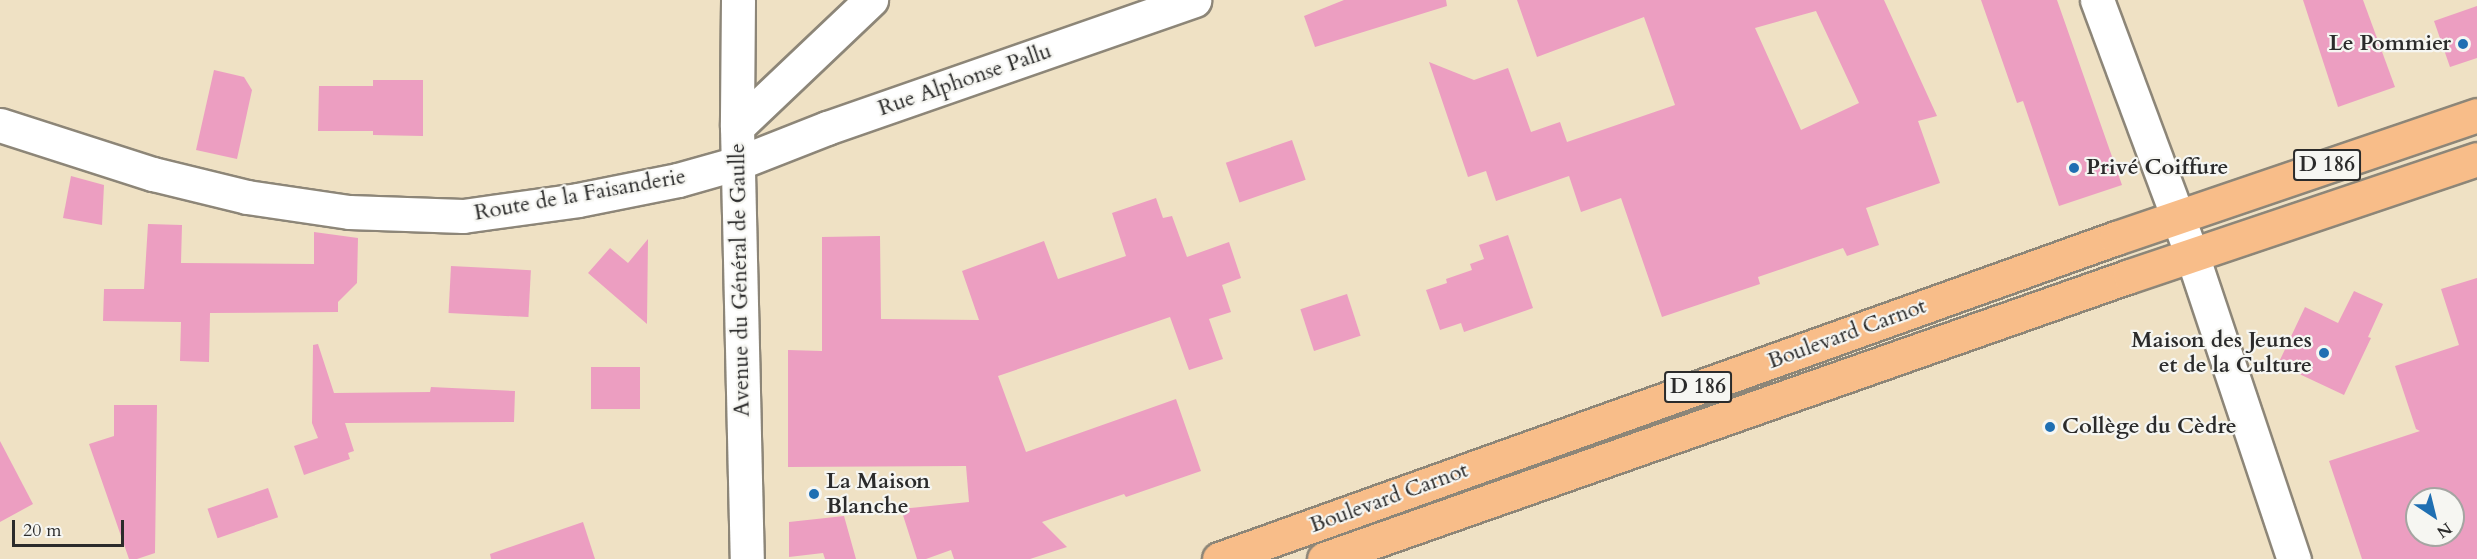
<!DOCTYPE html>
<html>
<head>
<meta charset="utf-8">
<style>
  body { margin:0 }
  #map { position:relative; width:2477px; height:559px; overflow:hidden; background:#efe1c4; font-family:Cardo,serif }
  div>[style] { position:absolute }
  .building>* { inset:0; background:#ec9ec1; transform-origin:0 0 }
  .roads { filter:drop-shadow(2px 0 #8d8678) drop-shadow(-2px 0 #8d8678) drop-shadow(0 2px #8d8678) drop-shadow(0 -2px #8d8678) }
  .minor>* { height:33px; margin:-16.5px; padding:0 16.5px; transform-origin:16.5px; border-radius:16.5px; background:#fff }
  .tertiary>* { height:33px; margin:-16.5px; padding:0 16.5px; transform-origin:16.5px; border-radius:16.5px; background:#fff }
  .primary>* { height:33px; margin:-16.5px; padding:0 16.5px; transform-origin:16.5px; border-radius:16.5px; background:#f8bd89 }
  .dots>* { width:16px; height:16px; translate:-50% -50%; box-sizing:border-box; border:3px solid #f6f6f2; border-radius:50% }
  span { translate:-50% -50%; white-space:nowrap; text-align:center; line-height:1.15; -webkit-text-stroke:4.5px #f6f6f2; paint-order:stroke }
  .shield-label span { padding:2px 4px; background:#f6f6f2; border:2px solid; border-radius:4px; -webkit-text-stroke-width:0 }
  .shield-label { font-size:21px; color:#2b2b2b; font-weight:700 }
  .poi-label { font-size:22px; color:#2b2b2b; font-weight:700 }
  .right { translate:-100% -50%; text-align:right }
  .left { translate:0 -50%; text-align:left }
  .street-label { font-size:22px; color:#2b2b2b }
  .north { position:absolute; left:2405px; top:487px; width:60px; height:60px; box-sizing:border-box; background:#f6f6f2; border:2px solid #a5a5a2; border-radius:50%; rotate:145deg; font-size:16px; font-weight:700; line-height:24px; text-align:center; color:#2b2b2b }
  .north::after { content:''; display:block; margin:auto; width:21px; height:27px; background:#1f6fb2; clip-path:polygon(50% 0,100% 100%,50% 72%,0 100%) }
  .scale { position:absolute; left:12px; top:520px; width:112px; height:27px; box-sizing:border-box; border:3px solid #2b2b2b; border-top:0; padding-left:8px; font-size:18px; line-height:21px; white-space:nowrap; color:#2b2b2b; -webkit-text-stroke:4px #f6f6f2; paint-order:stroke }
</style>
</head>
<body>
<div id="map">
  <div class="building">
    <div style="clip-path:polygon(1344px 0,1446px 0,1447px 6px,1315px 47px,1304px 16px)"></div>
    <div style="clip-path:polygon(evenodd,1517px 0,1884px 0,1937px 116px,1918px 121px,1940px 183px,1866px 208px,1879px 245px,1847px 256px,1843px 248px,1758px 277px,1760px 284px,1662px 317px,1621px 198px,1581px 212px,1569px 176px,1496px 201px,1486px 171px,1468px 177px,1429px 62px,1474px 80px,1508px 68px,1531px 132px,1560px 122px,1567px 142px,1675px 105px,1644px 17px,1537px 57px,1517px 0,1816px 11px,1859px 103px,1801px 130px,1755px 28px,1816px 11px)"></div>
    <div style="clip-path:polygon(1981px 0,2057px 0,2122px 185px,2059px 206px,2023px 101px,2017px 103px)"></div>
    <div style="clip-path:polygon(2303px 0,2363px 0,2395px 87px,2338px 107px)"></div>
    <div style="clip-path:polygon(2477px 6px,2477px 58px,2450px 67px,2434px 21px)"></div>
    <div style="clip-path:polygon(214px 70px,244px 77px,252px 90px,237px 159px,196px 150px)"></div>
    <div style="clip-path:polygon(373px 80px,423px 80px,423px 136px,373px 135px,373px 131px,318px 131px,319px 86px,373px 86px)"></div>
    <div style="left:1292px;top:140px;width:42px;height:70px;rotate:71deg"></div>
    <div style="clip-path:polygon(71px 176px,104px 185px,102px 225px,63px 218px)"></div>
    <div style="clip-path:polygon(1156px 198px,1163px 218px,1172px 216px,1187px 257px,1229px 242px,1241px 278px,1222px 285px,1231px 312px,1209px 319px,1223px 359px,1189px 370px,1170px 317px,998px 376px,1026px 452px,1176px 399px,1201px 471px,1126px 497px,1124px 494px,1042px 522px,1067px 547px,1030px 559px,954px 559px,951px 550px,926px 559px,917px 559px,901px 509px,969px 502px,966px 466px,788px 467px,788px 350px,822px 351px,822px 237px,880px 236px,881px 319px,979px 320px,962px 271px,1044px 241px,1058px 279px,1126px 256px,1112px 213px)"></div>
    <div style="clip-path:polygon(148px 224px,182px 225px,181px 263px,314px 264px,314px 232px,358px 238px,357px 283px,338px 302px,338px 312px,210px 313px,209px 362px,180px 361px,181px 322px,103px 321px,104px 289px,144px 289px)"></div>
    <div style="clip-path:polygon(1508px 235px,1533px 308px,1464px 332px,1461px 323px,1440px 330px,1426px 290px,1447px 283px,1446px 279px,1472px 270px,1470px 264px,1484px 259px,1479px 245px)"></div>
    <div style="clip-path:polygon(648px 239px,647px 324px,588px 273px,610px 248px,628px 263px)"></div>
    <div style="left:451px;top:266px;width:80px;height:47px;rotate:3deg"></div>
    <div style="clip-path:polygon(evenodd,2477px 278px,2477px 559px,2362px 559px,2329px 461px,2420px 431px,2416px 429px,2395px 366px,2459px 345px,2441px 289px,2477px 278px,2417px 499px,2453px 499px,2453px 535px,2417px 535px,2417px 499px)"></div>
    <div style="clip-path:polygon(2354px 291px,2383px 304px,2368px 337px,2371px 338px,2344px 395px,2278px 364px,2305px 307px,2338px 323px)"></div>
    <div style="left:1347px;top:294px;width:44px;height:49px;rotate:72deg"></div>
    <div style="clip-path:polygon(318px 344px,334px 393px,430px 392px,431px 387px,515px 391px,514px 422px,345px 423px,354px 451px,348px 453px,350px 459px,304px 475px,294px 446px,318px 438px,312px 423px,313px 345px)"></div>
    <div style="left:591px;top:367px;width:49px;height:42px"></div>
    <div style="clip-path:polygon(114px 405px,157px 405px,155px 553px,137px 559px,129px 559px,89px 444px,114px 436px)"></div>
    <div style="clip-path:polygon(0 441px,33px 504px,0 522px)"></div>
    <div style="left:268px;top:488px;width:31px;height:64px;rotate:71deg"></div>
    <div style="clip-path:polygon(844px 516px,856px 559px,825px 559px,823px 553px,789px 557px,789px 522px)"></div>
    <div style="clip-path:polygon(583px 522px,595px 559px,491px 559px,490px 554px)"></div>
  </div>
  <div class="roads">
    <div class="minor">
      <div style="left:2097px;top:0;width:272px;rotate:69.6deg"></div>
      <div style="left:2192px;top:255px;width:321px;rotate:71.5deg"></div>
      <div style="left:0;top:125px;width:161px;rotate:17.8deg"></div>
      <div style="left:153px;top:174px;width:97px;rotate:13.7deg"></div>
      <div style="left:247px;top:197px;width:103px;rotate:8.4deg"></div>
      <div style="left:349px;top:212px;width:114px;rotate:2deg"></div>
      <div style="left:463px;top:216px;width:116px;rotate:-7.9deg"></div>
      <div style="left:578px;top:200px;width:102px;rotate:-11.3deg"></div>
      <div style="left:678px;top:180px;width:62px;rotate:-15.8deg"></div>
      <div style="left:738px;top:163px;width:96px;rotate:-21.5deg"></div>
      <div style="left:827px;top:128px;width:389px;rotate:-19.2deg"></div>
      <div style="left:737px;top:127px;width:185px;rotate:-43.5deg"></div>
    </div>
    <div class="tertiary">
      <div style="left:738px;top:0;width:127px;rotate:90.5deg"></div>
      <div style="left:737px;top:127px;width:432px;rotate:88.7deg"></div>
    </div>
    <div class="primary">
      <div style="left:1219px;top:559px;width:953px;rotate:-19.69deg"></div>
      <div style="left:2116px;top:238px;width:381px;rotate:-18.8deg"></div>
      <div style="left:1324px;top:559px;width:854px;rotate:-19.35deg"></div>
      <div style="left:2130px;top:276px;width:366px;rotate:-18.6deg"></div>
    </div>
  </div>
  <div class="dots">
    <div style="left:2463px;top:44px;background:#1f6fb2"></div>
    <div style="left:2074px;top:168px;background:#1f6fb2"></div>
    <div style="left:2324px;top:353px;background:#1f6fb2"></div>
    <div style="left:2050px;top:427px;background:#1f6fb2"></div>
    <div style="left:814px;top:494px;background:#1f6fb2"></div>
  </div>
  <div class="shield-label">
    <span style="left:2327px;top:165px">D 186</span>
    <span style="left:1698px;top:387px">D 186</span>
  </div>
  <div class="poi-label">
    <span class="right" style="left:2451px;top:44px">Le Pommier</span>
    <span class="left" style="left:2086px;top:168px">Privé Coiffure</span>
    <span class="right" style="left:2312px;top:353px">Maison des Jeunes<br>et de la Culture</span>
    <span class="left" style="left:2062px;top:427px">Collège du Cèdre</span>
    <span class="left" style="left:826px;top:494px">La Maison<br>Blanche</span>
  </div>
  <div class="street-label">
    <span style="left:965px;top:80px;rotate:-19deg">Rue Alphonse Pallu</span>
    <span style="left:580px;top:195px;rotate:-10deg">Route de la Faisanderie</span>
    <span style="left:740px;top:280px;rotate:-91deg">Avenue du Général de Gaulle</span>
    <span style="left:1847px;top:334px;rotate:-20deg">Boulevard Carnot</span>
    <span style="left:1389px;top:498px;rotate:-20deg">Boulevard Carnot</span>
  </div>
  <div class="north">N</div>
  <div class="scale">20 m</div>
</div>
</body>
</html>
